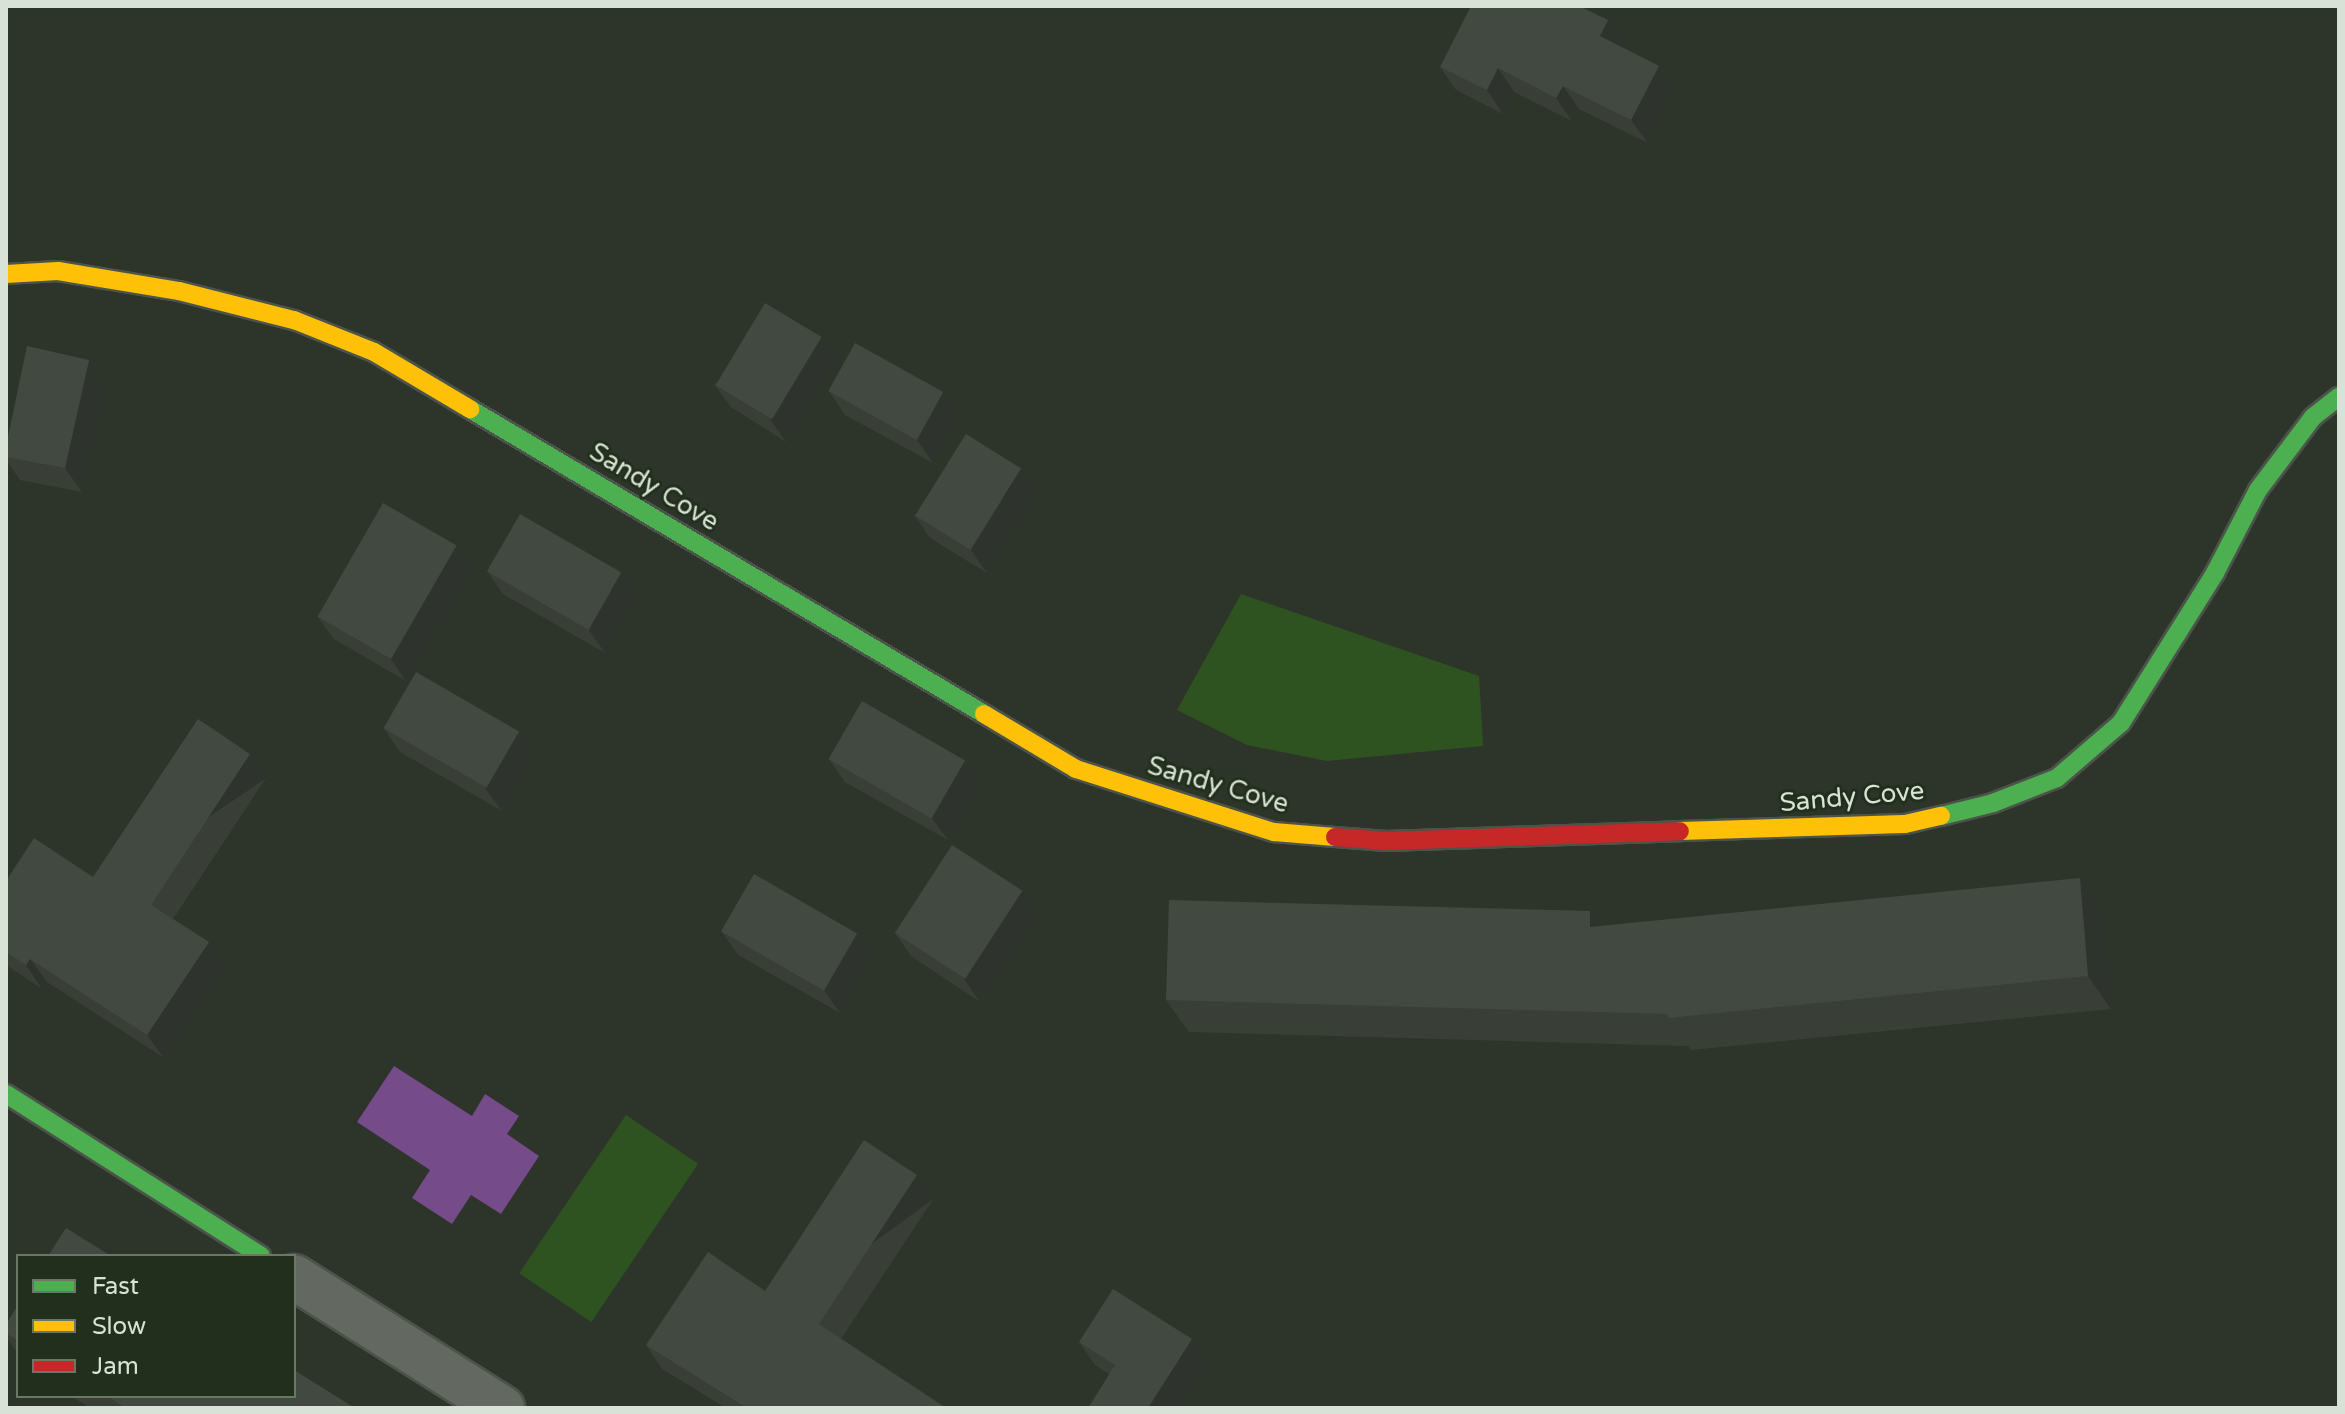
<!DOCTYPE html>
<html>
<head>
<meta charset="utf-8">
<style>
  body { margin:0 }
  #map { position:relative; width:2345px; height:1414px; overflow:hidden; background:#2d352a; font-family:"Varela Round",sans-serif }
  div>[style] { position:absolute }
  .green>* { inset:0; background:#2e5320; transform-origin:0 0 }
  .water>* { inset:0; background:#754b89 }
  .roads { filter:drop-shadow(2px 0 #4c534a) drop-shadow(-2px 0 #4c534a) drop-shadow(0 2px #4c534a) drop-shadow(0 -2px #4c534a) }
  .street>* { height:44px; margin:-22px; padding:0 22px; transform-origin:22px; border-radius:22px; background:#636960 }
  .fast>* { height:18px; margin:-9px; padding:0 9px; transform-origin:9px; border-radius:9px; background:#4caf50 }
  .slow>* { height:18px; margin:-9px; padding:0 9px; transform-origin:9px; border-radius:9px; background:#ffc107 }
  .jam>* { height:18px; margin:-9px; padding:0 9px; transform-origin:9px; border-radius:9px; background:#c62828 }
  .wall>* { inset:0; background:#393f37 }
  .shaded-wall>* { inset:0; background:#2e332d; transform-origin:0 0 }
  .building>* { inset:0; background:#424940; transform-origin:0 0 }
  span { translate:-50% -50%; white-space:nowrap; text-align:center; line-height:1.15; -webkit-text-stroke:6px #212f1c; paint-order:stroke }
  .street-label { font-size:26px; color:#d9e2d6 }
  .frame { position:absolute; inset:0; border:8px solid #d9e2d6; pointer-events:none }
  .legend { position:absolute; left:16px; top:1254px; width:280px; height:144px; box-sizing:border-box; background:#212f1c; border:2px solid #6b7766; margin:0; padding:10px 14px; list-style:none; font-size:24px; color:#d9e2d6 }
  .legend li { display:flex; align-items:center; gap:16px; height:40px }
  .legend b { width:40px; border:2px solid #6b7766 }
</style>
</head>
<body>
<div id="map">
  <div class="green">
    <div style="clip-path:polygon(1241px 594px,1479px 676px,1483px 746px,1327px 761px,1247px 745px,1177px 710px)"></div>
    <div style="left:626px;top:1115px;width:87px;height:191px;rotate:34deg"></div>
  </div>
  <div class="water">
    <div style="clip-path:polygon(394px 1066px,472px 1116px,485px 1094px,519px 1116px,507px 1134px,539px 1156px,501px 1214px,471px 1195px,452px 1224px,412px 1198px,430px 1170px,357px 1122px)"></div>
  </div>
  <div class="roads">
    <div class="street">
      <div style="left:294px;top:1277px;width:246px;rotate:32.2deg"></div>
    </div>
    <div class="fast">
      <div style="left:470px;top:409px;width:598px;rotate:30.68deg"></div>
      <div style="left:1941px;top:816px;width:54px;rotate:-14deg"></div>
      <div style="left:1993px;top:803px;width:69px;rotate:-21.3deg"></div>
      <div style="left:2057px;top:778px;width:84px;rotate:-40.7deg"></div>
      <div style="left:2121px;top:723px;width:177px;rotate:-57.9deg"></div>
      <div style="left:2215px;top:573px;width:93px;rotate:-62.6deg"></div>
      <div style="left:2258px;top:490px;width:91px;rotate:-53deg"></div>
      <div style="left:2313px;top:417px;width:33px;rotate:-38deg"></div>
      <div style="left:6px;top:1094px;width:302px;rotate:32.4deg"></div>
    </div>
    <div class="slow">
      <div style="left:6px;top:274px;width:52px;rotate:-3.3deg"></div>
      <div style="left:58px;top:271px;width:123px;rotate:9.4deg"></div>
      <div style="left:179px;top:291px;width:119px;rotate:14.2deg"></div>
      <div style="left:294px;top:320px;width:86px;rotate:21.8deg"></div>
      <div style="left:374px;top:352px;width:112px;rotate:30.7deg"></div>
      <div style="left:984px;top:714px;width:107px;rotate:30.9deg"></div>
      <div style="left:1076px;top:769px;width:208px;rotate:17.7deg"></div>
      <div style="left:1274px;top:832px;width:61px;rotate:4.7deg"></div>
      <div style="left:1680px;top:831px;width:225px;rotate:-1.8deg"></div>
      <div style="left:1905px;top:824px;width:37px;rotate:-13deg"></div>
    </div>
    <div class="jam">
      <div style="left:1335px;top:837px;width:51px;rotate:4.5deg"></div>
      <div style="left:1386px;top:841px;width:294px;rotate:-1.9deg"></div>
    </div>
  </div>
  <div class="wall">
    <div style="clip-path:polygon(1585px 9px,1608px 20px,1624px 44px,1622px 47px,1659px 66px,1675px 89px,1648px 143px,1579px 109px,1572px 121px,1514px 92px,1503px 114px,1456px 90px,1440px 67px)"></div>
    <div style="clip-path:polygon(821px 337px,837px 360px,786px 442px,731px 407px,714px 384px)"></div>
    <div style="clip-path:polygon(89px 360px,105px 383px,82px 492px,20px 480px,6px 460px,6px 446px)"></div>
    <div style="clip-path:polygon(829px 391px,943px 392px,959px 415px,933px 463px,845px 415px)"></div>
    <div style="clip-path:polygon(1038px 492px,987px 573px,930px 538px,914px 515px)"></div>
    <div style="clip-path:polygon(472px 569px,406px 681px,334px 639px,317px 616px)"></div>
    <div style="clip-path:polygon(487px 571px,638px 595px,605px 653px,503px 594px)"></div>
    <div style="clip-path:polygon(384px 729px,519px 731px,535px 754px,502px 811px,400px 752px)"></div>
    <div style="clip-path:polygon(250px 754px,266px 778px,173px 919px,209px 942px,225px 966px,164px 1058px,47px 982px,42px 989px,6px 965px,6px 881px,93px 877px)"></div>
    <div style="clip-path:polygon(829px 759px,965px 760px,981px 783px,948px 840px,845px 782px)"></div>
    <div style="clip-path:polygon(2102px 910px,2111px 1009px,1691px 1050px,1688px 1046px,1189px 1032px,1166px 1000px,1590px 911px,1601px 926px)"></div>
    <div style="clip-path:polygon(1038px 914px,980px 1002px,911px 956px,895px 933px)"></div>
    <div style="clip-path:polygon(722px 932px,857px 933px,873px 956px,840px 1013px,738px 955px)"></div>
    <div style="clip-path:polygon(934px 1198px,841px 1339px,946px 1408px,726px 1408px,662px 1369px,646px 1345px,765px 1291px)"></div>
    <div style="clip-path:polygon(18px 1305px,18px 1354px,6px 1337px,6px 1324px)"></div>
    <div style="clip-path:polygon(1079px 1342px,1208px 1363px,1109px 1374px,1095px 1365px)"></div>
    <div style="clip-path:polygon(71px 1396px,294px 1396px,355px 1408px,90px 1408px)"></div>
  </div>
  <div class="shaded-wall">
    <div style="clip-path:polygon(1608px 20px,1624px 44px,1616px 59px,1600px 36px)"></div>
    <div style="clip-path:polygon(1659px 66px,1675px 89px,1648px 143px,1631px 120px)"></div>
    <div style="clip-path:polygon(1498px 68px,1514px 92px,1503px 114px,1487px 90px)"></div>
    <div style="clip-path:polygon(1563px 86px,1579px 109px,1572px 121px,1556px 98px)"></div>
    <div style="clip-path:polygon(821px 337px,837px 360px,786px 442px,770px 419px)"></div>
    <div style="clip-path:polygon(89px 360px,105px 383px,82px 492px,65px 468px)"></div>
    <div style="clip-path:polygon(943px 392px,959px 415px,933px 463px,917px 440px)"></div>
    <div style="clip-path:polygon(1021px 469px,1038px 492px,987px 573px,971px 550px)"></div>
    <div style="clip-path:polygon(456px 546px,472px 569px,406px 681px,390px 658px)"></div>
    <div style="clip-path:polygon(622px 572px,638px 595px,605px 653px,589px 630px)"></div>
    <div style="clip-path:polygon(519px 731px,535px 754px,502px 811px,485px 788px)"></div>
    <div style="left:250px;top:754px;width:29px;height:181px;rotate:56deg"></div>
    <div style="clip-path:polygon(965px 760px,981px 783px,948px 840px,931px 817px)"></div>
    <div style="clip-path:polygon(2080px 878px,2102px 910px,2111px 1009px,2088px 976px)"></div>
    <div style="clip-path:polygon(1022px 891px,1038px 914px,980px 1002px,964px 979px)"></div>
    <div style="clip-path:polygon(1590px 911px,1613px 944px,1590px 927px)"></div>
    <div style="clip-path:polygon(857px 933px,873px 956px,840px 1013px,824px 990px)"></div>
    <div style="clip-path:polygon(209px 942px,225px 966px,164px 1058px,147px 1035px)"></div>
    <div style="clip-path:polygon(30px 959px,47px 982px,42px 989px,26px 965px)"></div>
    <div style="left:917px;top:1175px;width:29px;height:178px;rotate:54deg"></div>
    <div style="clip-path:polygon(1192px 1339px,1208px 1363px,1179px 1408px,1148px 1408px)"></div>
  </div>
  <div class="building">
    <div style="clip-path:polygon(1471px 6px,1579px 6px,1608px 20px,1600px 36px,1659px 66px,1631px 120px,1563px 86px,1556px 98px,1498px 68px,1487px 90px,1440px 67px)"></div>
    <div style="left:765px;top:303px;width:66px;height:96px;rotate:31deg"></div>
    <div style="left:855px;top:343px;width:101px;height:55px;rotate:29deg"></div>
    <div style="clip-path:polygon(27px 346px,89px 360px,65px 468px,6px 457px,6px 446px)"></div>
    <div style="left:966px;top:434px;width:65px;height:96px;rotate:32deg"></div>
    <div style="left:383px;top:503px;width:85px;height:131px;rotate:30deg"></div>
    <div style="left:520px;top:514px;width:117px;height:66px;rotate:30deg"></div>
    <div style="left:416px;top:672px;width:119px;height:65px;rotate:30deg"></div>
    <div style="left:862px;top:701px;width:119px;height:67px;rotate:30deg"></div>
    <div style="clip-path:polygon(198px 719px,250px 754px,151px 905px,209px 942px,147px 1035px,30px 959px,26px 965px,6px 952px,6px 881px,34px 838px,93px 877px)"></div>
    <div style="left:952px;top:845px;width:84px;height:105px;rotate:33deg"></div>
    <div style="left:754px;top:874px;width:119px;height:66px;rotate:30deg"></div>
    <div style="clip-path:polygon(2080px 878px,2088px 976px,1668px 1018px,1668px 1014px,1166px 1000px,1169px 900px,1590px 911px,1590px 927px)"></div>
    <div style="clip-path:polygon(864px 1140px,917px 1175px,819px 1324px,946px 1408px,747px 1408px,646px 1345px,708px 1252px,765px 1291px)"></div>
    <div style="clip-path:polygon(66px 1228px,111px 1256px,48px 1256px)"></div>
    <div style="clip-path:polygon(1113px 1289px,1192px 1339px,1148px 1408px,1088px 1408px,1115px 1365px,1079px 1342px)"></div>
    <div style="clip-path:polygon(18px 1305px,18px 1341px,6px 1333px,6px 1324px)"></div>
    <div style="clip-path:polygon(294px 1370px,355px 1408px,126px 1408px,107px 1396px,294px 1396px)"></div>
  </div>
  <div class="street-label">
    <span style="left:654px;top:487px;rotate:31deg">Sandy Cove</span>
    <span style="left:1218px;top:785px;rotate:16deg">Sandy Cove</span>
    <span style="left:1852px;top:797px;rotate:-5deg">Sandy Cove</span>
  </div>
  <div class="frame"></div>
  <ul class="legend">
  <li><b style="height:10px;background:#4caf50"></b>Fast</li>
  <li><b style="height:10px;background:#ffc107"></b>Slow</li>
  <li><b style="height:10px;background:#c62828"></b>Jam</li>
  </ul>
</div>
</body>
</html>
